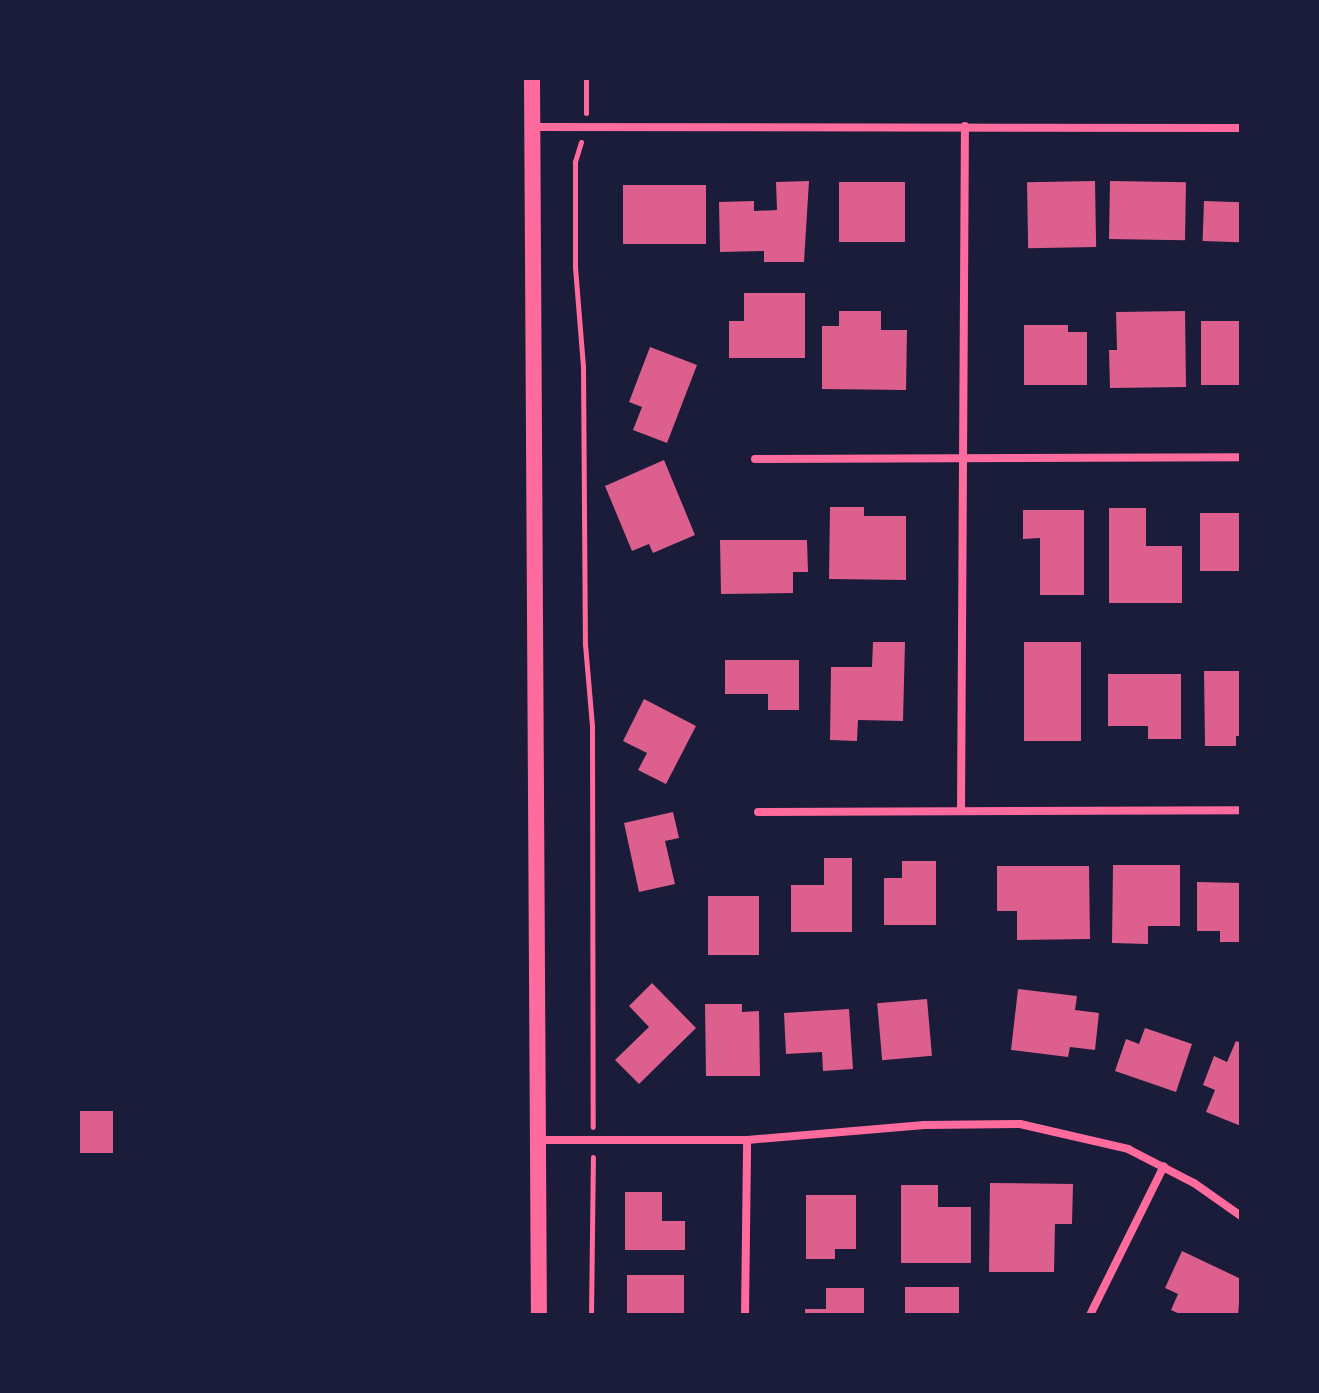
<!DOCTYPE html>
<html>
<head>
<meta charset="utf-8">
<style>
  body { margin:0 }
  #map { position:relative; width:1319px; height:1393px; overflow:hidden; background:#1b1b3a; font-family:Montserrat,sans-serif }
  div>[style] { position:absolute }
  .building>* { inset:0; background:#dd5f8e; transform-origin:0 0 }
  .path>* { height:5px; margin:-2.5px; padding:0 2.5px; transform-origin:2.5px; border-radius:2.5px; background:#ff6b9d }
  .minor>* { height:8px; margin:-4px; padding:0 4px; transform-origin:4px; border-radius:4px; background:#ff6b9d }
  .secondary>* { height:16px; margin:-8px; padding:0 8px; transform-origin:8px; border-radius:8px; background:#ff6b9d }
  span { translate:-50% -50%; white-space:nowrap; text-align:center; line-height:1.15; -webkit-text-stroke:6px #1b1b3a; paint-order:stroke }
  .frame { position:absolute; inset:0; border:80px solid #1b1b3a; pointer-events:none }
</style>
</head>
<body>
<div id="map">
  <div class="building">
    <div style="clip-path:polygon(809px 181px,804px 262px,764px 262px,764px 251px,720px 252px,719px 202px,754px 201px,754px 211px,777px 210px,776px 182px)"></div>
    <div style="left:1095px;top:181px;width:66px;height:68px;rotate:89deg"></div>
    <div style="left:1110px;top:181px;width:76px;height:58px;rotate:1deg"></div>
    <div style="left:839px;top:182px;width:66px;height:60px"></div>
    <div style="left:623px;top:185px;width:83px;height:59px"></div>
    <div style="left:1204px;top:201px;width:37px;height:40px;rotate:2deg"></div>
    <div style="clip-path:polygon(744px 293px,805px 293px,805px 358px,729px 358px,729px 321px,744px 321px)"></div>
    <div style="clip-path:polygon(839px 311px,881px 311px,881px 330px,907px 330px,906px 390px,822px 389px,822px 326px,839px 326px)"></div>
    <div style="clip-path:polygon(1185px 311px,1186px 387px,1110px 388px,1109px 350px,1117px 350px,1116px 312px)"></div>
    <div style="left:1201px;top:321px;width:40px;height:64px"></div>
    <div style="clip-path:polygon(1024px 325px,1068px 325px,1068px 332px,1087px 332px,1087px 385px,1024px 385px)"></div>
    <div style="clip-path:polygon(650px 347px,697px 365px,667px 443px,633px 430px,642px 407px,629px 402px)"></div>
    <div style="clip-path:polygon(664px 460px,695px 535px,653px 553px,649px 544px,632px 551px,605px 486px)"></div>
    <div style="clip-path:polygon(830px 507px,864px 507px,864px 516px,906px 516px,906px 580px,829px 579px)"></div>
    <div style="clip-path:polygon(1109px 508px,1146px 508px,1146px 546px,1182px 546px,1182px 603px,1109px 603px)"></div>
    <div style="clip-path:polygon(1023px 510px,1084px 510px,1084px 595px,1040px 595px,1040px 538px,1023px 539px)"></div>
    <div style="left:1200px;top:513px;width:41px;height:58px"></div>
    <div style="clip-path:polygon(720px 540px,807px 540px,808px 572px,793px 572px,793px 593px,721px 594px)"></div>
    <div style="clip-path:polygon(873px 642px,905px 642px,903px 721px,858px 720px,857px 741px,830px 740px,831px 667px,872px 667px)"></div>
    <div style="left:1024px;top:642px;width:57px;height:99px"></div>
    <div style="clip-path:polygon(725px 660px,799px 660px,799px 710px,768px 710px,768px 694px,725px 694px)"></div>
    <div style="clip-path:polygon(1204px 671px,1241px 671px,1241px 736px,1236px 736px,1236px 746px,1205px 746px)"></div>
    <div style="clip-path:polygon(1108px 674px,1181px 674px,1181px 739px,1148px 739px,1148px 726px,1108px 726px)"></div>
    <div style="clip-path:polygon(644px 699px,696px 726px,666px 784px,638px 770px,647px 753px,623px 741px)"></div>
    <div style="clip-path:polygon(673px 812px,679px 838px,665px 841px,675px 884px,639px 892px,624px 823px)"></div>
    <div style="clip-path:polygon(824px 858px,852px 858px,852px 932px,791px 932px,791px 885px,824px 885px)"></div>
    <div style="clip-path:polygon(902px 861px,936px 861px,936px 925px,884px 925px,884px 878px,902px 878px)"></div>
    <div style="clip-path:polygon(1113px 865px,1180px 865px,1180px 926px,1148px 926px,1148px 944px,1112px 943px)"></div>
    <div style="clip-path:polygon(997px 866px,1089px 866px,1090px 939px,1017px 940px,1017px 911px,997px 911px)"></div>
    <div style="clip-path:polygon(1197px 882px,1241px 883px,1241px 942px,1220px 942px,1220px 931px,1197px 931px)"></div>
    <div style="left:708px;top:896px;width:51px;height:59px"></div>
    <div style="clip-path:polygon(652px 983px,696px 1028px,639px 1084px,615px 1060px,649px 1027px,629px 1006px)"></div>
    <div style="clip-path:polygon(1018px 989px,1077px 996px,1075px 1010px,1099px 1013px,1095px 1050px,1070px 1047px,1068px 1057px,1011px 1050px)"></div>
    <div style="left:927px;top:999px;width:57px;height:50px;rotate:85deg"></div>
    <div style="clip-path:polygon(705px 1004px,742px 1004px,742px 1012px,759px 1011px,760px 1076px,706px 1076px)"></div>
    <div style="clip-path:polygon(849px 1009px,853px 1069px,823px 1071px,822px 1052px,786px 1054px,784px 1013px)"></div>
    <div style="clip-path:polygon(1145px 1028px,1192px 1044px,1176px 1092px,1115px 1071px,1126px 1039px,1139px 1044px)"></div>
    <div style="clip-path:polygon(1236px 1041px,1241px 1043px,1241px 1126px,1206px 1112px,1215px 1090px,1203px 1085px,1214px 1056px,1227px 1062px)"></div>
    <div style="left:78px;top:1111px;width:35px;height:42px"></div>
    <div style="clip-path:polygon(990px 1183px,1073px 1184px,1072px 1224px,1055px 1224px,1054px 1272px,989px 1272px)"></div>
    <div style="clip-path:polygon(901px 1185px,938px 1185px,938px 1207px,971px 1207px,971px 1263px,901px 1263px)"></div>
    <div style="clip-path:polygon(625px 1192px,662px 1192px,662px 1221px,685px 1221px,685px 1250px,625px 1250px)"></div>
    <div style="clip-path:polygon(806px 1195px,856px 1195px,856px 1249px,835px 1249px,835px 1259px,806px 1259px)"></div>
    <div style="clip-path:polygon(1182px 1251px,1241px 1279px,1238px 1315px,1182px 1315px,1171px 1310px,1178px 1294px,1165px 1288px)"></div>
    <div style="left:627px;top:1275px;width:57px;height:40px"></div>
    <div style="left:905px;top:1287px;width:54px;height:28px"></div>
    <div style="clip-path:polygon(826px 1288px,864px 1288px,864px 1315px,805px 1315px,805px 1309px,826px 1309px)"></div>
  </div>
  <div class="path">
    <div style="left:586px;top:113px;width:35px;rotate:-90deg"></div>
    <div style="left:581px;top:142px;width:21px;rotate:107deg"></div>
    <div style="left:575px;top:162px;width:105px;rotate:90deg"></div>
    <div style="left:575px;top:267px;width:99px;rotate:85.4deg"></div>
    <div style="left:583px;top:366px;width:278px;rotate:89.6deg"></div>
    <div style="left:585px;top:644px;width:81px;rotate:85.1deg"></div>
    <div style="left:592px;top:725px;width:402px;rotate:89.9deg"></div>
    <div style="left:591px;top:1315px;width:158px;rotate:-89.3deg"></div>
  </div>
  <div class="minor">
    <div style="left:533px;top:127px;width:708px;rotate:0.08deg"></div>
    <div style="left:755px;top:459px;width:486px;rotate:-0.2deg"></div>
    <div style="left:961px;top:811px;width:685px;rotate:-89.67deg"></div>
    <div style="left:758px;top:812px;width:483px;rotate:-0.2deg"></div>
    <div style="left:540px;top:1140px;width:207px"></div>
    <div style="left:747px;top:1140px;width:178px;rotate:-4.8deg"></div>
    <div style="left:924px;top:1125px;width:96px;rotate:-0.6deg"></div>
    <div style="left:1020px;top:1124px;width:111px;rotate:13deg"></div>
    <div style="left:1128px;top:1149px;width:74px;rotate:27.3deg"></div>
    <div style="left:1194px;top:1183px;width:57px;rotate:35.1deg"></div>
    <div style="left:745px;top:1315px;width:175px;rotate:-89.3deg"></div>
    <div style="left:1090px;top:1315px;width:166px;rotate:-63.6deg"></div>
  </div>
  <div class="secondary">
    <div style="left:532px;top:78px;width:1237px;rotate:89.68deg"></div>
  </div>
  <div class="frame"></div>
</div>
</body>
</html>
